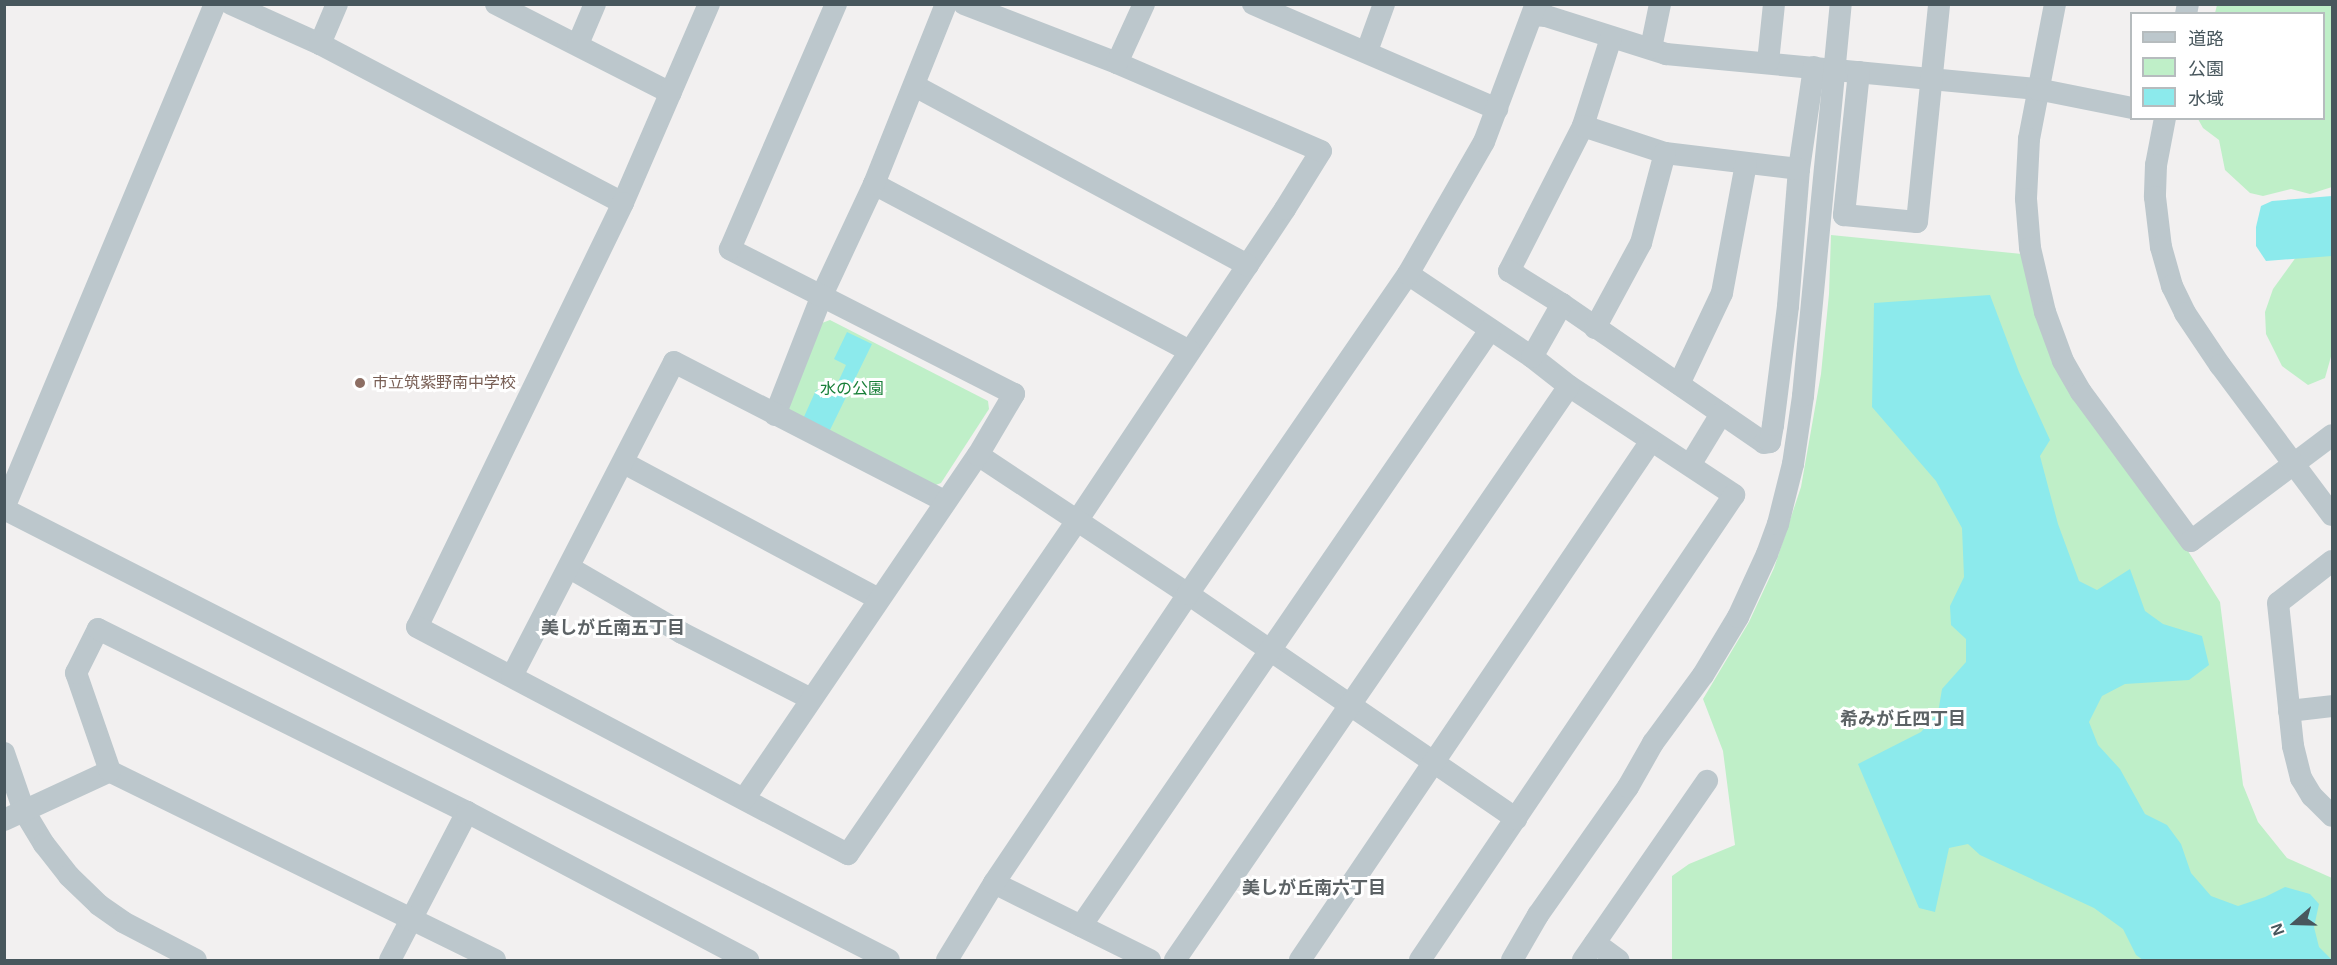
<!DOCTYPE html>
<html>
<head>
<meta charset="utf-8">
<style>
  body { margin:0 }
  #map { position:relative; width:2337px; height:965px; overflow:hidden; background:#f2f0f0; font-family:Arial,"Noto Sans JP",sans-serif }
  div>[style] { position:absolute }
  .green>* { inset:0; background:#bfefc8 }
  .water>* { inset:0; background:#8ceaec }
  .minor>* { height:22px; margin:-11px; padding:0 11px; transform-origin:11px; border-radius:11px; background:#bcc7cc }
  .dots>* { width:16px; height:16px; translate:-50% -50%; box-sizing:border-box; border:3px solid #fff; border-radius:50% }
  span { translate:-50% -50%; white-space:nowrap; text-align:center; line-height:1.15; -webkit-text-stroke:6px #fff; paint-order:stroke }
  .education-label { font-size:16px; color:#785e54 }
  .left { translate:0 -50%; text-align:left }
  .park-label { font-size:16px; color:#187f38 }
  .neighbourhood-label { font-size:18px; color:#5c6265; font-weight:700 }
  .frame { position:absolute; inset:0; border:6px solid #48575d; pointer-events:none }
  .legend { position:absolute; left:2130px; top:12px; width:195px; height:108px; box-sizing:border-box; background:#fff; border:2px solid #b6bcbe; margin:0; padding:8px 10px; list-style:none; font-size:18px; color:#48575d }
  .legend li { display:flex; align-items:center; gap:12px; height:30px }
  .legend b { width:30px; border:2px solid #b6bcbe }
  .north { position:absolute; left:2265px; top:893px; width:60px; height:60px; -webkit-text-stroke:4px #fff; paint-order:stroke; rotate:250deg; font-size:16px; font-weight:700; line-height:24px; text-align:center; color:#48575d }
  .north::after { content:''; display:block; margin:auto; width:21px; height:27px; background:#48575d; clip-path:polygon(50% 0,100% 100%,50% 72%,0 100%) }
</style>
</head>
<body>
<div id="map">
  <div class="green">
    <div style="clip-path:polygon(2217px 5px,2332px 5px,2332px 187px,2310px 194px,2291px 189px,2263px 196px,2250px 193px,2225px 170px,2219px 140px,2203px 128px,2198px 119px,2324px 118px,2324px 14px,2215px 13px)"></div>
    <div style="clip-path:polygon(1831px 235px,2022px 254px,2034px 306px,2220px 602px,2243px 785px,2258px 822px,2287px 858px,2332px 878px,2332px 960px,1672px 960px,1672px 876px,1689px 864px,1735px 845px,1723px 751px,1703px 699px,1749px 622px,1774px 568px,1801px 487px,1821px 374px,1829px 294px)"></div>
    <div style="clip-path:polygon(2332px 242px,2332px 353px,2325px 378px,2308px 385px,2282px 366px,2266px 334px,2265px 312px,2273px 289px,2304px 246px)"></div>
    <div style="clip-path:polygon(830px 320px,988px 401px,989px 409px,941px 483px,933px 486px,790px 415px,787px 407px,822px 323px)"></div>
  </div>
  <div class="water">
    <div style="clip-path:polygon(2332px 196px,2332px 256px,2266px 261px,2256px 246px,2256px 227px,2261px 206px,2272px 201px)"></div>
    <div style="clip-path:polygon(1990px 295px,2019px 372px,2050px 440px,2040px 456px,2058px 524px,2079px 581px,2097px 590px,2130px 569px,2145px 611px,2163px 624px,2202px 636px,2209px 665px,2189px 680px,2125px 684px,2102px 696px,2089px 722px,2098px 745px,2120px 769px,2145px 814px,2167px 825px,2181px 844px,2191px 873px,2211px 896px,2238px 906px,2265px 897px,2285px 887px,2310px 894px,2319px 904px,2314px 927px,2319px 947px,2332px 960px,2143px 960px,2136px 955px,2123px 929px,2094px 908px,1980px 855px,1968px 844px,1949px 848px,1935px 912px,1919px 908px,1858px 764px,1921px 732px,1938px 713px,1942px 689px,1966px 662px,1966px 639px,1951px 625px,1950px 606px,1964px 577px,1962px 528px,1936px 481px,1872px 407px,1874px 303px)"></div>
    <div style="clip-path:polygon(847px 332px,872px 344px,829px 432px,803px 419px,816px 390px,831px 397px,846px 365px,834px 359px)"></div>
  </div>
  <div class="minor">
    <div style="left:231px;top:4px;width:98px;rotate:24.2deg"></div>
    <div style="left:320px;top:44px;width:342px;rotate:27.7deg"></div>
    <div style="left:496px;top:4px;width:196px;rotate:27deg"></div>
    <div style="left:709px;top:4px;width:217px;rotate:113.4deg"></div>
    <div style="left:623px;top:203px;width:471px;rotate:115.9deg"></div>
    <div style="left:417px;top:627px;width:487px;rotate:27.8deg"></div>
    <div style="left:848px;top:854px;width:404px;rotate:-55.5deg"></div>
    <div style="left:1077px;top:521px;width:375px;rotate:-56.3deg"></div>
    <div style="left:1285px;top:209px;width:68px;rotate:-58.2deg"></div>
    <div style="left:1321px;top:151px;width:222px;rotate:-156.7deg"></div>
    <div style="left:1117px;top:63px;width:164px;rotate:-158.9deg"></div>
    <div style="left:1253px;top:4px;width:266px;rotate:23.3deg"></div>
    <div style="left:2055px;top:4px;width:137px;rotate:100.9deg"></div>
    <div style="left:2029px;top:139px;width:60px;rotate:92.9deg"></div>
    <div style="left:2026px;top:199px;width:49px;rotate:85.3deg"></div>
    <div style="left:2030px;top:248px;width:66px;rotate:76.8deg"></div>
    <div style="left:2045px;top:312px;width:52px;rotate:69.8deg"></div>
    <div style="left:2063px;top:361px;width:36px;rotate:60deg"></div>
    <div style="left:2081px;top:392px;width:185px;rotate:53.6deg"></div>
    <div style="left:2191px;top:541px;width:176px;rotate:-36.9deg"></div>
    <div style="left:2186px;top:14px;width:10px;rotate:-79deg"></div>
    <div style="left:1533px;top:15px;width:13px;rotate:4deg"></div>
    <div style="left:1546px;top:16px;width:126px;rotate:17.6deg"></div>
    <div style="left:1666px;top:54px;width:373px;rotate:5.4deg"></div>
    <div style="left:2037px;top:89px;width:97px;rotate:11.3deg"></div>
    <div style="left:1611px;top:38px;width:92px;rotate:107.7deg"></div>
    <div style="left:1583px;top:126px;width:163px;rotate:117deg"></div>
    <div style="left:1509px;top:271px;width:62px;rotate:31.9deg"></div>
    <div style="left:1562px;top:304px;width:245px;rotate:34.5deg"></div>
    <div style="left:1764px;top:443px;width:6px;rotate:-9deg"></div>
    <div style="left:1770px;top:442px;width:17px;rotate:-80deg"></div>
    <div style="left:1773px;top:425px;width:120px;rotate:-82.8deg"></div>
    <div style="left:1788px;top:306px;width:137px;rotate:-85.4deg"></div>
    <div style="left:1799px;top:169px;width:103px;rotate:-81.6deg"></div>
    <div style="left:320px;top:44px;width:43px;rotate:-67deg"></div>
    <div style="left:578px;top:44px;width:43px;rotate:-67deg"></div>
    <div style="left:1651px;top:48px;width:45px;rotate:-78.4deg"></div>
    <div style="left:1367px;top:51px;width:50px;rotate:-70.1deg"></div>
    <div style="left:1768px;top:62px;width:58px;rotate:-84.1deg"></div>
    <div style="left:1117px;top:63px;width:65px;rotate:-65.4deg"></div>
    <div style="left:1859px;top:72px;width:144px;rotate:96deg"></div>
    <div style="left:1844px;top:215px;width:73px;rotate:5.5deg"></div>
    <div style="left:1917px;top:222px;width:219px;rotate:-84.2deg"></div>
    <div style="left:915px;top:86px;width:378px;rotate:28.3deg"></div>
    <div style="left:2165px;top:118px;width:48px;rotate:100.8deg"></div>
    <div style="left:2156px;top:165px;width:32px;rotate:92deg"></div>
    <div style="left:2155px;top:197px;width:50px;rotate:83.2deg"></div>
    <div style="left:2161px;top:247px;width:41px;rotate:74.2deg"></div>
    <div style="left:2172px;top:286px;width:30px;rotate:64deg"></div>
    <div style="left:2185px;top:313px;width:63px;rotate:56.1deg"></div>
    <div style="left:2220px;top:365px;width:187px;rotate:53.3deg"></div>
    <div style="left:1583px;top:126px;width:86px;rotate:18.2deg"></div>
    <div style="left:1665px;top:153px;width:135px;rotate:6.8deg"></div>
    <div style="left:874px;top:184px;width:357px;rotate:27.9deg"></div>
    <div style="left:1408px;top:274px;width:149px;rotate:33.8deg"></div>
    <div style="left:1532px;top:357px;width:47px;rotate:38.1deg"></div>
    <div style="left:1569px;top:386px;width:198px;rotate:33.4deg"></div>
    <div style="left:1734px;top:495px;width:561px;rotate:124.03deg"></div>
    <div style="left:1595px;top:328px;width:97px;rotate:-61.6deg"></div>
    <div style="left:1641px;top:243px;width:93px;rotate:-75.1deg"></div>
    <div style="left:1532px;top:357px;width:61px;rotate:-60.5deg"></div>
    <div style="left:1679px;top:384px;width:101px;rotate:-64.7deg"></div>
    <div style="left:1722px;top:293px;width:131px;rotate:-79.5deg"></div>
    <div style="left:775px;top:415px;width:129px;rotate:-68.6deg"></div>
    <div style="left:822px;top:295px;width:123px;rotate:-64.9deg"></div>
    <div style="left:874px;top:184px;width:194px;rotate:-68.2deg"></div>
    <div style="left:978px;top:455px;width:252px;rotate:33.5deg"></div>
    <div style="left:1188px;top:594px;width:398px;rotate:34.4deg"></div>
    <div style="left:624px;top:463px;width:289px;rotate:28.1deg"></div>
    <div style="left:1690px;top:465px;width:60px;rotate:-58.7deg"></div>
    <div style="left:4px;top:508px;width:546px;rotate:-67.28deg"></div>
    <div style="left:4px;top:509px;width:993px;rotate:27deg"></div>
    <div style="left:2332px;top:561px;width:68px;rotate:142.1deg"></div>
    <div style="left:2278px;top:603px;width:144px;rotate:84deg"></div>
    <div style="left:2293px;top:746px;width:33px;rotate:76deg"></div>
    <div style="left:2301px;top:778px;width:21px;rotate:59deg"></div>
    <div style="left:2312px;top:796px;width:28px;rotate:45deg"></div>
    <div style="left:570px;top:568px;width:129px;rotate:30.1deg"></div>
    <div style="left:682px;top:633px;width:145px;rotate:27.1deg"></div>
    <div style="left:512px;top:676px;width:353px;rotate:-62.7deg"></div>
    <div style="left:674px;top:362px;width:305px;rotate:27.2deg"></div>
    <div style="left:2289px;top:711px;width:43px;rotate:-6.6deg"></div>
    <div style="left:4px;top:753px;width:61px;rotate:71deg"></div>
    <div style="left:24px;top:811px;width:39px;rotate:59deg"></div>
    <div style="left:44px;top:844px;width:41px;rotate:52deg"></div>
    <div style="left:69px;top:876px;width:42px;rotate:44deg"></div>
    <div style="left:99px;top:905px;width:29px;rotate:35deg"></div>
    <div style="left:123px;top:922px;width:82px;rotate:27.5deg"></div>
    <div style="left:744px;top:799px;width:416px;rotate:-55.8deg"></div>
    <div style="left:978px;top:455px;width:71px;rotate:-59.5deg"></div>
    <div style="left:1014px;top:394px;width:319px;rotate:-153deg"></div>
    <div style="left:730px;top:249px;width:267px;rotate:-66.6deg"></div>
    <div style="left:4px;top:820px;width:117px;rotate:-24.8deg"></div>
    <div style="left:994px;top:883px;width:174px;rotate:26.3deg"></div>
    <div style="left:1081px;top:926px;width:723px;rotate:-55.54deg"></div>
    <div style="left:1595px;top:943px;width:29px;rotate:36deg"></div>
    <div style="left:390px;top:960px;width:167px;rotate:-62.5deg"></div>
    <div style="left:495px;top:960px;width:429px;rotate:-153.9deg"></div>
    <div style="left:110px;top:771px;width:104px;rotate:-109.1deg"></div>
    <div style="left:76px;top:673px;width:49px;rotate:-63.4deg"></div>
    <div style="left:98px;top:629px;width:412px;rotate:26.4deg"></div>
    <div style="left:467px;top:812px;width:318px;rotate:27.8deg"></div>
    <div style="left:947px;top:960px;width:90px;rotate:-58.6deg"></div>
    <div style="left:994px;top:883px;width:348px;rotate:-56.1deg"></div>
    <div style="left:1188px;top:594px;width:388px;rotate:-55.5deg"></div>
    <div style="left:1408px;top:274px;width:152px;rotate:-60.1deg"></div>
    <div style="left:1484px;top:142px;width:147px;rotate:-69.4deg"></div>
    <div style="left:1175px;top:960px;width:696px;rotate:-55.53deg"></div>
    <div style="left:1300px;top:960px;width:627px;rotate:-55.93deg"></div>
    <div style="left:1512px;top:960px;width:52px;rotate:-60deg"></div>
    <div style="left:1538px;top:915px;width:156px;rotate:-54.9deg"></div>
    <div style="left:1628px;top:787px;width:51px;rotate:-60.4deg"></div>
    <div style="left:1653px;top:743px;width:84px;rotate:-53.7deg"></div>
    <div style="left:1703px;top:675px;width:68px;rotate:-58.9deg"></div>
    <div style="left:1738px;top:617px;width:69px;rotate:-65.3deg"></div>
    <div style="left:1767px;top:554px;width:32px;rotate:-70deg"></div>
    <div style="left:1778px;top:524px;width:62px;rotate:-76deg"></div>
    <div style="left:1793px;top:464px;width:69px;rotate:-81.6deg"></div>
    <div style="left:1803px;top:396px;width:394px;rotate:-84.5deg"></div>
    <div style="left:1583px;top:960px;width:218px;rotate:-55.3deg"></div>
  </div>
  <div class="dots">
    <div style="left:360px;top:383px;background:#8d6e63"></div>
  </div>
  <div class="education-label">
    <span class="left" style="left:372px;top:383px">市立筑紫野南中学校</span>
  </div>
  <div class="park-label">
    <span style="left:852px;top:389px">水の公園</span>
  </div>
  <div class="neighbourhood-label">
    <span style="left:613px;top:628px">美しが丘南五丁目</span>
    <span style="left:1903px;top:719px">希みが丘四丁目</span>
    <span style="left:1314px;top:888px">美しが丘南六丁目</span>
  </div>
  <div class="frame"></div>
  <ul class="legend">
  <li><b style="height:8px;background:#bcc7cc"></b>道路</li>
  <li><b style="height:16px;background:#bfefc8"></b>公園</li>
  <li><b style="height:16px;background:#8ceaec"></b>水域</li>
  </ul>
  <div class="north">N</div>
</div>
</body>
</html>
